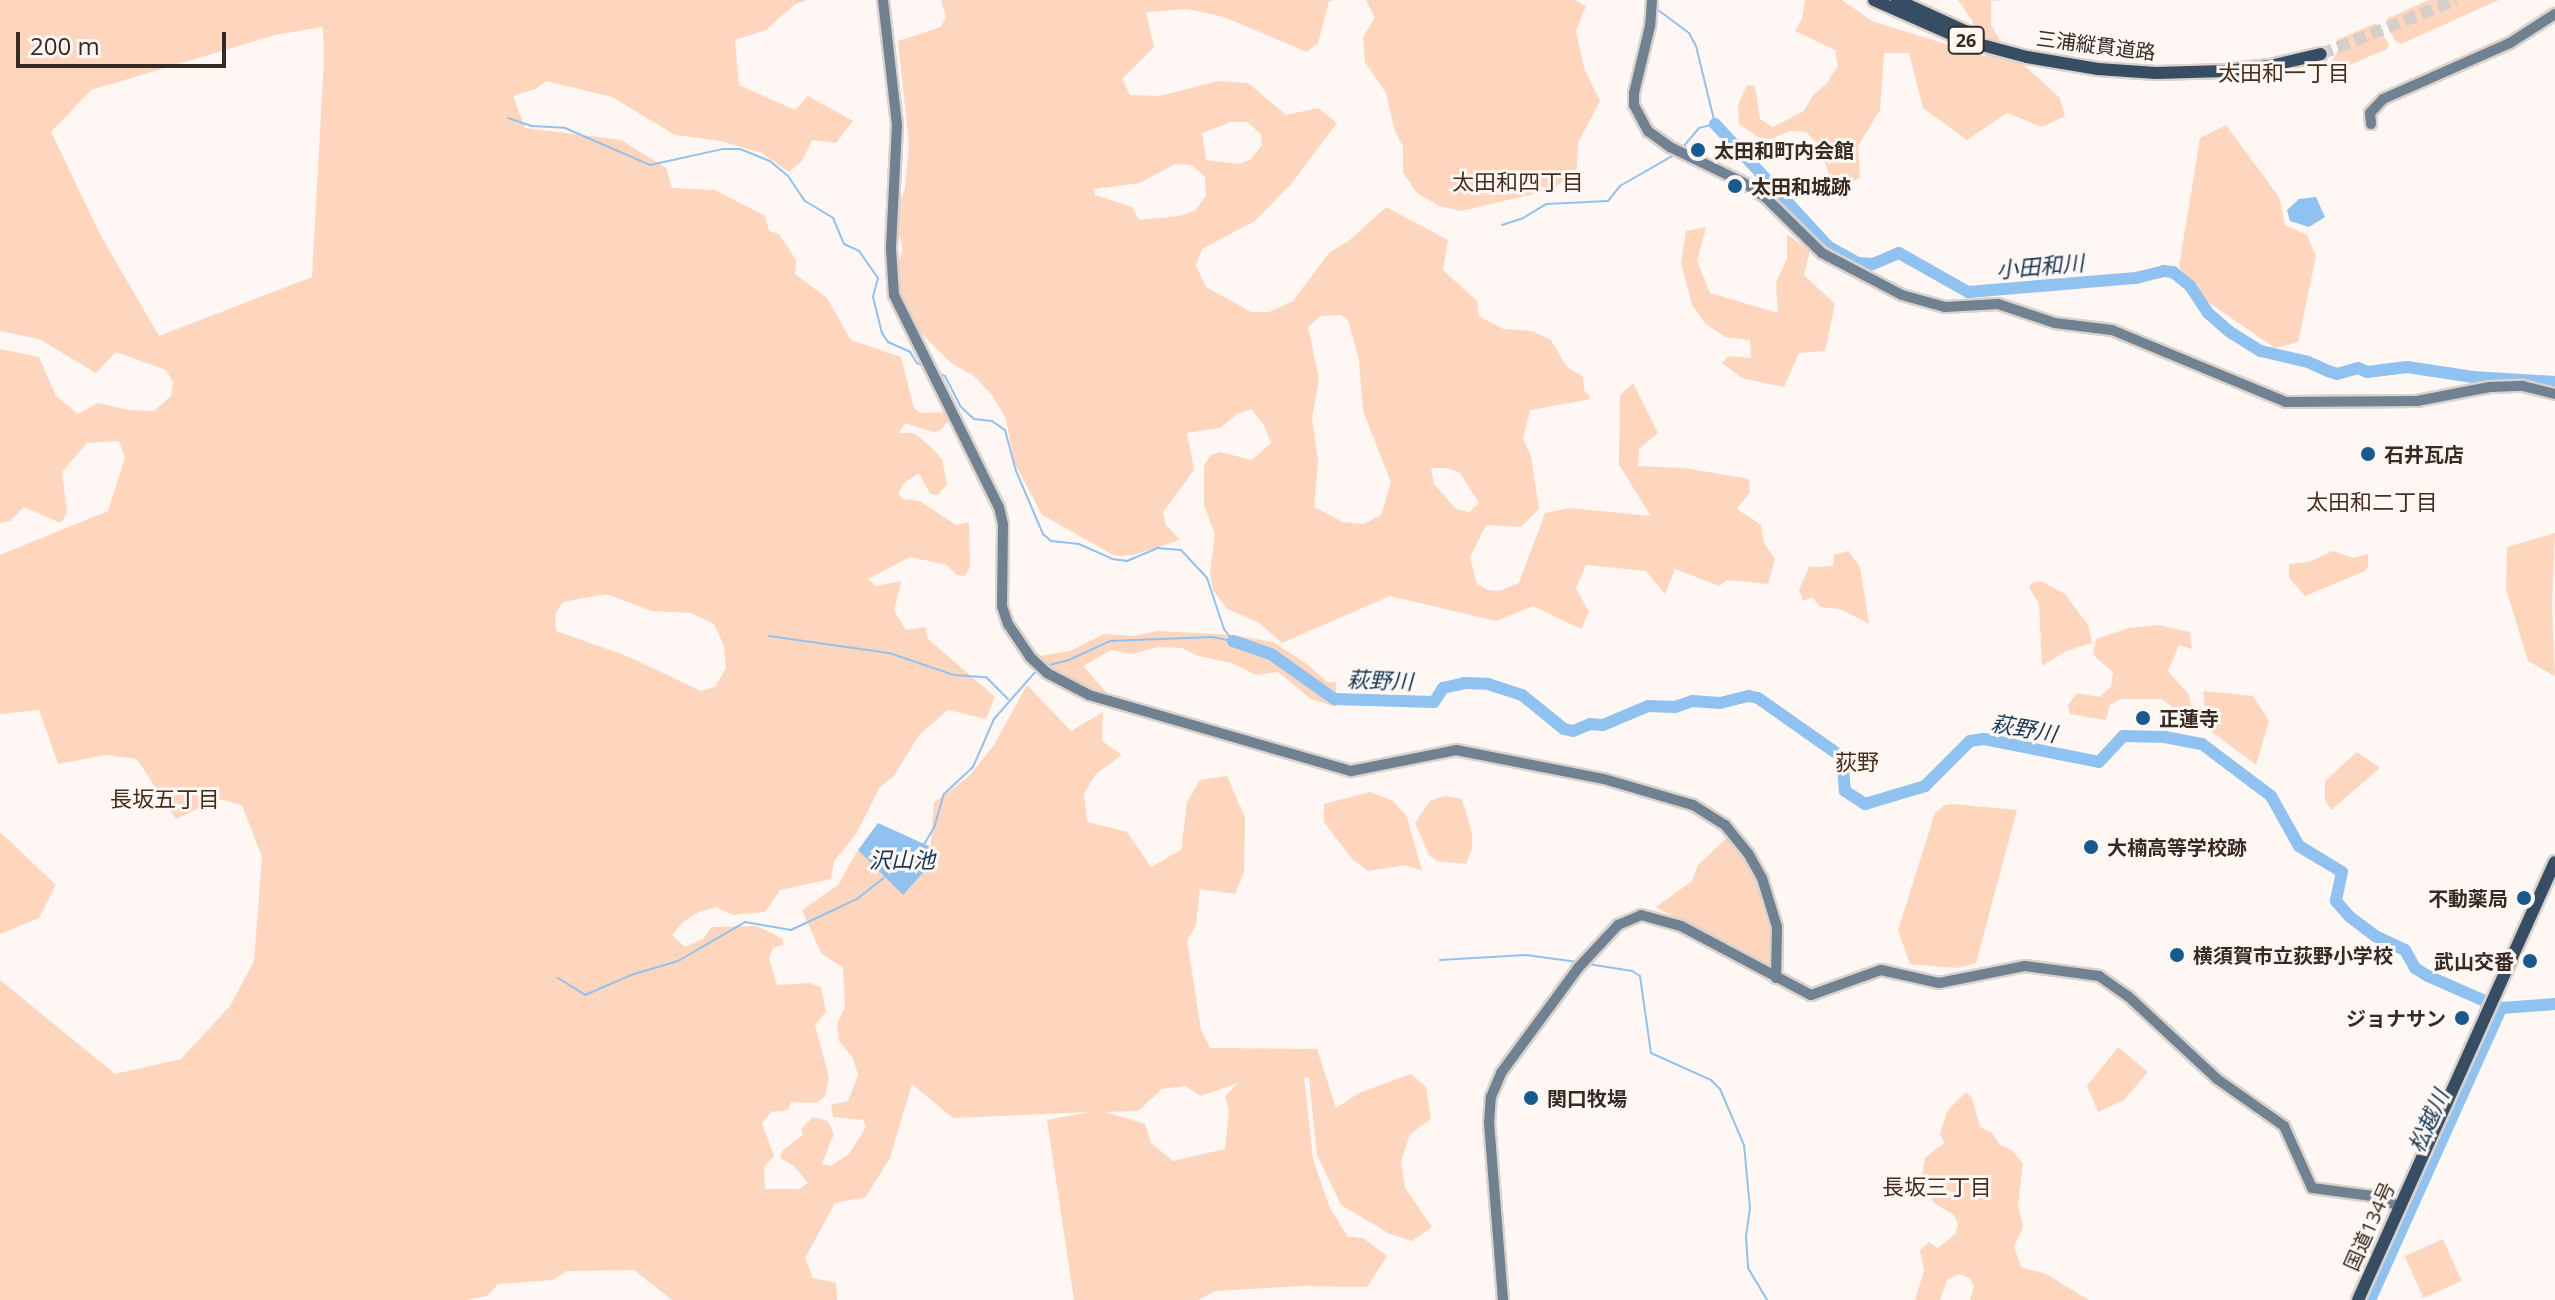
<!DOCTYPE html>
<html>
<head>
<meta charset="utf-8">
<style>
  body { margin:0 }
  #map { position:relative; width:2555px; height:1300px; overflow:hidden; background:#fef7f3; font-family:"Open Sans","Noto Sans JP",sans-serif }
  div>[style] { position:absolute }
  .green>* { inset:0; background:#fed6bd; transform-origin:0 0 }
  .water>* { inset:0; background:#90c2f1 }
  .stream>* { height:2px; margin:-1px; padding:0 1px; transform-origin:1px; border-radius:1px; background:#90c2f1 }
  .river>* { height:12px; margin:-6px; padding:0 6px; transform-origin:6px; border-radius:6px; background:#90c2f1 }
  .highway-tunnel>* { height:12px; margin-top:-6px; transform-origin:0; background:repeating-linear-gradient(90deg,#d6cec9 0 12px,transparent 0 18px) }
  .roads { filter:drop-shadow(2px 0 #dad2cd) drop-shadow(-2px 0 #dad2cd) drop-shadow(0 2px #dad2cd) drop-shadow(0 -2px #dad2cd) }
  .secondary>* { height:10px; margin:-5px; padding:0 5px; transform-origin:5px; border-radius:5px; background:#708191 }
  .highway>* { height:12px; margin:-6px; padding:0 6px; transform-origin:6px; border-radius:6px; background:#364d63 }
  .dots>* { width:22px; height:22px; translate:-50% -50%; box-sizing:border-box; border:4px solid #fef7f3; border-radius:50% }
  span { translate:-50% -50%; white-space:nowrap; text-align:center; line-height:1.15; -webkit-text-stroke:6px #fef7f3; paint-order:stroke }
  .shield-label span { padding:2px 6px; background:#fef7f3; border:2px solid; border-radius:6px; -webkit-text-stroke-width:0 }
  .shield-label { font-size:18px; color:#362a22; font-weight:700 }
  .street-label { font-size:20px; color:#362a22 }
  .poi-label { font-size:20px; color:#362a22; font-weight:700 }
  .left { translate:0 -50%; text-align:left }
  .right { translate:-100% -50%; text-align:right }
  .neighbourhood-label { font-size:22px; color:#462d1c }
  .water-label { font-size:22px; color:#123757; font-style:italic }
  .scale { position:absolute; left:16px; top:32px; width:210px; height:36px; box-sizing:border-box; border:4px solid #362a22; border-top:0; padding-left:10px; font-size:24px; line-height:28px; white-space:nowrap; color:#362a22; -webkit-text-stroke:6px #fef7f3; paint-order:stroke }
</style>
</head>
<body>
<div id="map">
  <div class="green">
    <div style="clip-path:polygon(evenodd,0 0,807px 0,795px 4px,766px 30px,735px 40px,739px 85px,795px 110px,808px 96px,853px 121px,836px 143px,812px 140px,802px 161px,789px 172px,762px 153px,721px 141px,675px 135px,612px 97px,546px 81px,536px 89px,513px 96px,525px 128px,621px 140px,666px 168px,672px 188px,715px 190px,765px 216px,769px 231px,779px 234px,796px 260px,795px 274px,827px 298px,851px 340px,901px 357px,914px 408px,921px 413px,946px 412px,948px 422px,939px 431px,933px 432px,905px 423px,899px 433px,914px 433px,930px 446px,942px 459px,947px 484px,938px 495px,930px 494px,919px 473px,904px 483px,898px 493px,903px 499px,920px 501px,956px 525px,969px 522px,970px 567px,965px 576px,956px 575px,947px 565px,910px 557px,868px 579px,876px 586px,901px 581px,894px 611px,906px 630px,925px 627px,928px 639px,995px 697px,986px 719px,948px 710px,919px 735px,894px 776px,880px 787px,856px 834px,834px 861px,831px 879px,780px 890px,765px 912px,733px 915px,716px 907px,699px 912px,683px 922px,672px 935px,685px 947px,703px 939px,712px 927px,757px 926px,783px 939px,783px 945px,773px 948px,769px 958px,777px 985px,809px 983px,821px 987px,826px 1012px,815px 1025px,829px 1077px,825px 1097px,815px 1103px,791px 1102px,788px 1110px,771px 1112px,762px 1123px,774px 1156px,764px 1167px,765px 1189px,799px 1189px,808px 1183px,794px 1166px,780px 1158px,783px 1150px,803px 1135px,801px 1129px,813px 1117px,828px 1121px,834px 1134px,822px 1164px,831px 1166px,849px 1154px,866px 1127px,863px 1120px,833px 1117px,831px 1105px,848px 1101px,858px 1075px,853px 1058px,839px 1041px,837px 1024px,845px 1007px,843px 968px,821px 953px,802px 910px,838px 885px,858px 850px,903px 894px,929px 866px,934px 803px,969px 776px,994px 745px,1027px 685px,1071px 731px,1103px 712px,1102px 741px,1122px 755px,1096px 774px,1084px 794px,1087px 822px,1127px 832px,1151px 867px,1181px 850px,1187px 802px,1200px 780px,1227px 776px,1245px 818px,1244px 872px,1235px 894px,1200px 889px,1196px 925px,1187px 941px,1201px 1030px,1210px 1048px,1317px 1049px,1336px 1108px,1359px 1093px,1411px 1074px,1426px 1087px,1431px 1119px,1410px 1134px,1401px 1162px,1405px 1188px,1432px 1227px,1412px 1241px,1390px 1234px,1341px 1205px,1317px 1155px,1309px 1078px,1304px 1077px,1313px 1159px,1330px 1208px,1348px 1237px,1363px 1238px,1387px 1256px,1367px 1287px,1302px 1286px,1215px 1291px,1198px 1300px,1074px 1300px,1047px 1120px,1090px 1112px,953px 1118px,912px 1084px,890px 1158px,866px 1197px,835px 1203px,805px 1258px,813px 1278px,836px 1283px,837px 1300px,672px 1300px,634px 1270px,567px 1271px,553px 1280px,498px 1284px,487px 1296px,466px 1300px,0 1300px,0 980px,115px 1074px,181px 1059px,230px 1006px,254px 961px,262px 857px,242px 805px,219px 799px,176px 819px,137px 759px,106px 755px,58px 764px,39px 710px,0 714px,0 555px,108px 511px,125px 458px,119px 441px,87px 443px,62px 472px,67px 513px,61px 523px,24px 507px,10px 521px,0 523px,0 349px,39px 357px,56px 396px,78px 414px,98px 403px,128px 410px,154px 411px,171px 396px,173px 382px,166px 370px,116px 352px,96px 373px,39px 339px,0 331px,0 0,323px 27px,324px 59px,312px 277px,159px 336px,101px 236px,51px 132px,91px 90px,275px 35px,323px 27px,0 0,606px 594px,652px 611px,691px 613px,714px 624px,724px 646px,726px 668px,715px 687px,701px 691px,627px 656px,556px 631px,555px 614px,563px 602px,606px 594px,0 0,1238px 1083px,1225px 1096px,1229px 1111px,1225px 1149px,1173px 1161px,1151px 1143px,1145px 1124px,1106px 1112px,1138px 1111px,1162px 1089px,1185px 1086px,1201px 1096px,1238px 1083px)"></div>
    <div style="clip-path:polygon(evenodd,941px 0,1335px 0,1329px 1px,1318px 43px,1307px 52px,1224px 17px,1187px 9px,1146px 12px,1154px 47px,1122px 79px,1130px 95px,1160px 96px,1218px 81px,1248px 83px,1286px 115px,1318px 108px,1337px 123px,1291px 184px,1255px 221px,1202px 249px,1196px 266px,1206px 287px,1251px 312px,1269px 312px,1293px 301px,1329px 253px,1351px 239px,1386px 207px,1448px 240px,1443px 270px,1477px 301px,1479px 316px,1503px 329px,1532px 331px,1551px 340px,1566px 366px,1583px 377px,1584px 390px,1591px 399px,1530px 410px,1523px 439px,1531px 456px,1539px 509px,1521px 527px,1486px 525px,1470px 557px,1477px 584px,1488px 590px,1499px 591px,1519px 583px,1545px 513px,1569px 508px,1651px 516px,1619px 465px,1620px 395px,1633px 383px,1658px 433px,1639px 449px,1638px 466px,1684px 468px,1749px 479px,1750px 492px,1737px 509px,1761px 525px,1764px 543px,1775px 559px,1768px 584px,1727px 580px,1719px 586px,1675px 569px,1665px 594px,1646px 571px,1586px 565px,1576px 588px,1589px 612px,1581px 629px,1533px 606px,1496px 621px,1390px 596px,1282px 643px,1259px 623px,1226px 608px,1213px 590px,1210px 573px,1215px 534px,1204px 505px,1204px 465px,1211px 455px,1220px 452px,1252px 460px,1271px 443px,1264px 425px,1251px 409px,1237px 414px,1220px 428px,1187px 433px,1194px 470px,1163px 512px,1166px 525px,1180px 540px,1133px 555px,1115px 556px,1042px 515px,1014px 462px,1006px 419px,992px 395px,974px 376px,951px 363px,915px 327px,898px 292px,898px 262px,903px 249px,894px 216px,905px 189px,909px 144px,898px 41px,941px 27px,946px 17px,941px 0,1231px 122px,1247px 122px,1261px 134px,1262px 145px,1251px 159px,1239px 164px,1206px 160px,1202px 133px,1231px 122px,941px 0,1175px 164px,1192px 165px,1205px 177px,1206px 195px,1196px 210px,1180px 216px,1139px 220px,1132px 207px,1095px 195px,1094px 189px,1140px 183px,1175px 164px,941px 0,1341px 315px,1348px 320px,1359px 360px,1363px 411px,1391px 482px,1381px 515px,1364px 524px,1343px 522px,1314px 507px,1318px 462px,1312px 418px,1319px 379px,1308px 327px,1321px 316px,1341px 315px,941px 0,1431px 468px,1448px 468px,1460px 473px,1479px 503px,1469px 512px,1456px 509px,1434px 484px,1431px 468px)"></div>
    <div style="clip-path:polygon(1366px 0,1575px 0,1586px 6px,1576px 31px,1584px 68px,1600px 101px,1578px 143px,1577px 167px,1573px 174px,1551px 190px,1461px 211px,1439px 206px,1416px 192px,1403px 172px,1403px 147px,1394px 128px,1386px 93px,1365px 62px,1363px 37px,1375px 18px)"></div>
    <div style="clip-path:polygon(1805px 0,1842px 0,1872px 21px,1987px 57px,1972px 20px,1958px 0,2004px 0,1991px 1px,1991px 25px,2004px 47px,2060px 98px,2065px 116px,2042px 127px,2007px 113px,1967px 140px,1923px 108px,1909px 53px,1884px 53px,1880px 110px,1858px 146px,1860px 177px,1855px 181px,1829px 174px,1818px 144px,1806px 132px,1790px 131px,1771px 139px,1758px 137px,1739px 124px,1738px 105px,1747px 85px,1755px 86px,1760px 119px,1773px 127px,1804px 111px,1813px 95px,1826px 84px,1838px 66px,1835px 50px,1795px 31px,1802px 19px)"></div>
    <div style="clip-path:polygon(2429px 0,2499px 0,2401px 44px,2395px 41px,2386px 22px,2388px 18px)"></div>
    <div style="clip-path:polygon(2376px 23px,2389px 45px,2387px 49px,2333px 72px,2330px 64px,2338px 51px,2337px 40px)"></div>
    <div style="clip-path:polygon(2226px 125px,2279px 197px,2285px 225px,2307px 235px,2316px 256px,2298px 342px,2275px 348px,2208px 302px,2179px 267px,2200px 138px)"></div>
    <div style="clip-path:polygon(1706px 227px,1697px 261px,1710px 293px,1778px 313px,1776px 283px,1787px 258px,1787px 234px,1810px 251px,1804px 275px,1835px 304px,1825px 351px,1799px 353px,1784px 387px,1742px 378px,1722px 363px,1729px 356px,1751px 358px,1750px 340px,1725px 337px,1706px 324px,1692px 305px,1681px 263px,1686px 231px)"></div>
    <div style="clip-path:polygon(2555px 533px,2552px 605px,2555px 676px,2528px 661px,2506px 589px,2507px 547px)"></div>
    <div style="clip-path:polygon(1848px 551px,1860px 567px,1869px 624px,1840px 609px,1820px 607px,1812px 597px,1803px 601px,1799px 590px,1809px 567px,1833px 566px,1834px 555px)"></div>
    <div style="clip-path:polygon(2333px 551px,2353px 558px,2368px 554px,2368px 566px,2365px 571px,2305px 596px,2289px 578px,2289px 564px,2308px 562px)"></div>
    <div style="clip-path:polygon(2041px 581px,2065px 594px,2088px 625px,2092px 643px,2066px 651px,2042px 666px,2039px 604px,2029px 587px,2032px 583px)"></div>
    <div style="clip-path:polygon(2158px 625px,2190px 632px,2192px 649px,2179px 645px,2168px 671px,2189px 695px,2195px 729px,2180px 726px,2173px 708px,2162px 699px,2121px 699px,2110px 705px,2106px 720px,2070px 714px,2068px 705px,2077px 693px,2100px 697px,2111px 686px,2113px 672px,2093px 655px,2096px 639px,2129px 628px)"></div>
    <div style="clip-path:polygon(1157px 631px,1233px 635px,1273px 642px,1307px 664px,1327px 682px,1336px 682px,1336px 707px,1311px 699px,1278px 672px,1256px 675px,1232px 663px,1198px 656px,1182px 648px,1158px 647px,1133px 654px,1111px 650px,1083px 666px,1112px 699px,1050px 674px,1033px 657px,1070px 651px,1104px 634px,1133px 636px)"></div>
    <div style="clip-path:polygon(2203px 691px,2253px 696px,2269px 721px,2256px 765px,2207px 728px)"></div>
    <div style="clip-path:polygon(2357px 752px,2380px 768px,2331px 810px,2325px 800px,2325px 781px)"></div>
    <div style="clip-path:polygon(1370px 792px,1393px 801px,1407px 817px,1422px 871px,1406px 865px,1368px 871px,1353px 860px,1324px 822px,1324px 804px)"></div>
    <div style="clip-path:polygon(1445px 796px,1462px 799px,1472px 833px,1472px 849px,1466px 864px,1437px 861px,1429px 855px,1415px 823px,1430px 801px)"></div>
    <div style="clip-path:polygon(1953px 804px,2017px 810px,1976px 963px,1957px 968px,1910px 964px,1898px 930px,1935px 813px,1945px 805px)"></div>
    <div style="clip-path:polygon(0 832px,56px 885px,39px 918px,0 934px)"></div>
    <div style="clip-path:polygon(1729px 836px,1759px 879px,1774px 926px,1772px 972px,1656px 907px,1692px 881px,1698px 865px)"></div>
    <div style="clip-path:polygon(2118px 1047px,2148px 1072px,2124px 1100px,2098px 1112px,2087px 1086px)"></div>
    <div style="clip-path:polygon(1966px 1092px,1972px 1098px,1980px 1127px,1992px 1133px,2000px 1145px,2012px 1150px,2023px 1164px,2018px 1204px,2023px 1227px,2014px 1247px,2021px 1267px,2046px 1274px,2089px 1300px,1970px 1300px,1974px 1287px,1970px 1278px,1959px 1274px,1947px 1280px,1940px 1300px,1915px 1300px,1924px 1271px,1920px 1250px,1929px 1242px,1938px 1248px,1956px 1233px,1958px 1224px,1954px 1215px,1934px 1203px,1925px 1188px,1922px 1176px,1925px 1158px,1944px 1143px,1940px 1134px,1947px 1111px)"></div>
    <div style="left:2443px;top:1239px;width:46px;height:42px;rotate:66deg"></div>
  </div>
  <div class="water">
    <div style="clip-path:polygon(2316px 197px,2325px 217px,2309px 227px,2290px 221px,2287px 210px,2299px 199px)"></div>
    <div style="clip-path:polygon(878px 823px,931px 847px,929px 866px,903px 895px,858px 850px)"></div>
  </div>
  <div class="stream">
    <div style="left:1654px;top:7px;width:44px;rotate:36.6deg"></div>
    <div style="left:1689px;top:33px;width:15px;rotate:62deg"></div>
    <div style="left:1696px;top:46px;width:80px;rotate:76.3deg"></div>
    <div style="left:1715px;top:124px;width:16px;rotate:166deg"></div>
    <div style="left:1699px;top:128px;width:26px;rotate:130deg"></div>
    <div style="left:508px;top:118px;width:24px;rotate:19deg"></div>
    <div style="left:531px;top:126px;width:34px;rotate:3deg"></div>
    <div style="left:565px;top:128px;width:93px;rotate:23.5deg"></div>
    <div style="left:650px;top:165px;width:75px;rotate:-12.4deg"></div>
    <div style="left:723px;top:149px;width:17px"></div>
    <div style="left:740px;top:149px;width:32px;rotate:22deg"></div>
    <div style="left:770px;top:161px;width:23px;rotate:40deg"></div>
    <div style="left:788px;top:176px;width:30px;rotate:56deg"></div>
    <div style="left:805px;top:201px;width:33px;rotate:31deg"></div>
    <div style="left:833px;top:218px;width:28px;rotate:67deg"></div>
    <div style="left:844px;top:244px;width:17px;rotate:25deg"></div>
    <div style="left:859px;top:251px;width:33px;rotate:55deg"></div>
    <div style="left:878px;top:278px;width:20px;rotate:105deg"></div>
    <div style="left:873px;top:297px;width:37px;rotate:76deg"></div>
    <div style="left:882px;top:333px;width:11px;rotate:56deg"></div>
    <div style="left:888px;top:342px;width:24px;rotate:24deg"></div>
    <div style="left:910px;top:352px;width:13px;rotate:58deg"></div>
    <div style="left:917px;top:363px;width:10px;rotate:29deg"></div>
    <div style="left:1502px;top:225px;width:22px;rotate:-18deg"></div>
    <div style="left:1523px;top:218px;width:27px;rotate:-31deg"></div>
    <div style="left:1546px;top:204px;width:62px;rotate:-2.8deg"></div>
    <div style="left:1608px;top:201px;width:19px;rotate:-51deg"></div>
    <div style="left:1620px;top:186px;width:62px;rotate:-29.9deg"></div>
    <div style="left:939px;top:374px;width:6px;rotate:18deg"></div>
    <div style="left:945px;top:376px;width:34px;rotate:63deg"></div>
    <div style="left:960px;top:406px;width:19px;rotate:43deg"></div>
    <div style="left:974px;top:419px;width:18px;rotate:6deg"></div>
    <div style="left:992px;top:421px;width:16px;rotate:35deg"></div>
    <div style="left:1005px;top:430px;width:42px;rotate:75deg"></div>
    <div style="left:1016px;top:471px;width:69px;rotate:66.8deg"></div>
    <div style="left:1043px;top:534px;width:11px;rotate:41deg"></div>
    <div style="left:1051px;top:541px;width:28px;rotate:6deg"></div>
    <div style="left:1079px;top:544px;width:36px;rotate:24deg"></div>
    <div style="left:1112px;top:559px;width:15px;rotate:8deg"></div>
    <div style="left:1127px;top:561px;width:34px;rotate:-23deg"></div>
    <div style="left:1158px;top:548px;width:23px;rotate:5deg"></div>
    <div style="left:1181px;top:550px;width:38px;rotate:47deg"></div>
    <div style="left:1207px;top:578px;width:54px;rotate:71.6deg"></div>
    <div style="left:1224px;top:629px;width:15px;rotate:53deg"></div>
    <div style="left:769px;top:636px;width:121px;rotate:8.1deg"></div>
    <div style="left:889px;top:653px;width:69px;rotate:18.7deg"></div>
    <div style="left:954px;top:675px;width:32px;rotate:4deg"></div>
    <div style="left:986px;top:677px;width:31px;rotate:45deg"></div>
    <div style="left:1045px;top:666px;width:25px;rotate:-14deg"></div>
    <div style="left:1069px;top:660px;width:45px;rotate:-24.9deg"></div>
    <div style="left:1110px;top:641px;width:102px;rotate:-2.2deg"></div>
    <div style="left:1212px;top:637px;width:20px;rotate:11deg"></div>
    <div style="left:923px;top:846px;width:21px;rotate:-59deg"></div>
    <div style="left:934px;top:828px;width:35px;rotate:-74deg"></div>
    <div style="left:944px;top:794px;width:40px;rotate:-43deg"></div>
    <div style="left:973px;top:767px;width:52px;rotate:-66.4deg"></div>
    <div style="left:994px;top:719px;width:64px;rotate:-48.8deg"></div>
    <div style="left:1440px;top:960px;width:86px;rotate:-3.3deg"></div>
    <div style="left:1526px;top:955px;width:52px;rotate:7.7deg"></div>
    <div style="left:1588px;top:964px;width:45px;rotate:9deg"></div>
    <div style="left:1632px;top:971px;width:9px;rotate:32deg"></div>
    <div style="left:1640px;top:976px;width:78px;rotate:81.9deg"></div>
    <div style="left:1651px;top:1053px;width:66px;rotate:24.2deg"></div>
    <div style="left:1711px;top:1080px;width:13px;rotate:45deg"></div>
    <div style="left:1720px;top:1089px;width:61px;rotate:66.8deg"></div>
    <div style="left:1744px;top:1145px;width:63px;rotate:84.6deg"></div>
    <div style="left:1750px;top:1208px;width:29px;rotate:98deg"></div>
    <div style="left:1746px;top:1237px;width:31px;rotate:86deg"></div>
    <div style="left:1748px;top:1268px;width:37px;rotate:59deg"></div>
    <div style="left:558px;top:978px;width:32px;rotate:32deg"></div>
    <div style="left:585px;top:995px;width:50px;rotate:-23.5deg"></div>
    <div style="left:631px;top:975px;width:49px;rotate:-16.6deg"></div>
    <div style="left:678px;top:961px;width:78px;rotate:-30.2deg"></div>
    <div style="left:745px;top:922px;width:47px;rotate:9.9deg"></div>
    <div style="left:791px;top:930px;width:73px;rotate:-25.2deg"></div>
    <div style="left:857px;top:899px;width:34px;rotate:-38deg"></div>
  </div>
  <div class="river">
    <div style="left:1715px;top:124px;width:168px;rotate:47.2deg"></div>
    <div style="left:1829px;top:247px;width:33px;rotate:29deg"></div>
    <div style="left:1858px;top:263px;width:15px;rotate:4deg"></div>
    <div style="left:1873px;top:264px;width:28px;rotate:-23deg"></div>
    <div style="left:1899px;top:253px;width:79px;rotate:29.5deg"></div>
    <div style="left:1968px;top:292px;width:169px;rotate:-4.8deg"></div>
    <div style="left:2136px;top:278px;width:29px;rotate:-14deg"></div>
    <div style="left:2164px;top:271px;width:9px;rotate:6deg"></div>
    <div style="left:2173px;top:272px;width:22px;rotate:39deg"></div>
    <div style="left:2190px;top:286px;width:32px;rotate:56deg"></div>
    <div style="left:2208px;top:313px;width:29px;rotate:41deg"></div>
    <div style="left:2230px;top:332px;width:36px;rotate:32deg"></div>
    <div style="left:2261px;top:351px;width:48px;rotate:13.2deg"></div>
    <div style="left:2308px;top:362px;width:22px;rotate:24deg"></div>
    <div style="left:2328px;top:371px;width:9px;rotate:18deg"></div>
    <div style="left:2337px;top:374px;width:22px;rotate:-16deg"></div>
    <div style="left:2358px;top:368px;width:10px;rotate:24deg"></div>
    <div style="left:2367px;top:372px;width:40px;rotate:-7.1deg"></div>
    <div style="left:2407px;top:367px;width:67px;rotate:8.6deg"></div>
    <div style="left:2473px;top:377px;width:82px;rotate:3.5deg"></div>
    <div style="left:1233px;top:641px;width:40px;rotate:18.9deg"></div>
    <div style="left:1271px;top:654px;width:77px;rotate:35.5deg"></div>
    <div style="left:1334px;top:699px;width:100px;rotate:1.7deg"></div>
    <div style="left:1434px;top:702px;width:17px;rotate:-57deg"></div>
    <div style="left:1443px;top:688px;width:22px;rotate:-13deg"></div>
    <div style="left:1464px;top:683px;width:24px;rotate:2deg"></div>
    <div style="left:1488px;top:684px;width:36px;rotate:18deg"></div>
    <div style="left:1522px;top:695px;width:54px;rotate:39deg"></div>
    <div style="left:1564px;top:729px;width:9px;rotate:13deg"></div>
    <div style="left:1573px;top:731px;width:18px;rotate:-22deg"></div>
    <div style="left:1590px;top:724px;width:13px;rotate:4deg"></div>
    <div style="left:1603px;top:725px;width:49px;rotate:-22.9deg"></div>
    <div style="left:1648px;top:706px;width:27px;rotate:2deg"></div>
    <div style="left:1675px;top:707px;width:18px;rotate:-19deg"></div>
    <div style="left:1692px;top:701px;width:28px;rotate:4deg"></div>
    <div style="left:1720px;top:703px;width:30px;rotate:-14deg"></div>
    <div style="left:1749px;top:696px;width:9px;rotate:13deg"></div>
    <div style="left:1758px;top:698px;width:103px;rotate:35.1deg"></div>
    <div style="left:1842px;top:757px;width:34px;rotate:85deg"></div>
    <div style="left:1845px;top:791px;width:24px;rotate:33deg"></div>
    <div style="left:1865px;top:804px;width:63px;rotate:-16.7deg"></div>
    <div style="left:1925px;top:786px;width:64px;rotate:-45deg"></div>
    <div style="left:1970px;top:741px;width:14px;rotate:-8deg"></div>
    <div style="left:1984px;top:739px;width:117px;rotate:11.3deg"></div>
    <div style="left:2099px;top:762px;width:35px;rotate:-47deg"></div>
    <div style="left:2123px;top:736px;width:42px;rotate:1.4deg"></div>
    <div style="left:2165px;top:737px;width:38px;rotate:11deg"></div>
    <div style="left:2202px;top:744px;width:86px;rotate:37deg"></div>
    <div style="left:2271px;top:796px;width:57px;rotate:60.8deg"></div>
    <div style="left:2299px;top:846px;width:50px;rotate:31.2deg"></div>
    <div style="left:2342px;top:872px;width:30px;rotate:102deg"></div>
    <div style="left:2336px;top:901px;width:21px;rotate:49deg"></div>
    <div style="left:2350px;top:917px;width:31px;rotate:37deg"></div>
    <div style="left:2375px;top:936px;width:33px;rotate:25deg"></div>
    <div style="left:2405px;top:950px;width:21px;rotate:61deg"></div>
    <div style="left:2415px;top:968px;width:15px;rotate:32deg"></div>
    <div style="left:2428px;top:976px;width:80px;rotate:23.7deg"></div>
    <div style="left:2370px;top:1300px;width:320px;rotate:-65.8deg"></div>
    <div style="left:2501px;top:1008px;width:54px;rotate:-4.2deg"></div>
  </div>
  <div class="highway-tunnel">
    <div style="left:2321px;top:54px;width:145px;rotate:-21.8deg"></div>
  </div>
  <div class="roads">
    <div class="secondary">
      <div style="left:883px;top:0;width:126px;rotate:83.6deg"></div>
      <div style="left:897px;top:125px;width:124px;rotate:92.8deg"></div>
      <div style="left:891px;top:249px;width:46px;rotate:86.3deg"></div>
      <div style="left:894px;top:295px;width:237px;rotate:63.7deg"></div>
      <div style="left:999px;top:507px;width:18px;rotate:77deg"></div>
      <div style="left:1003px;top:525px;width:81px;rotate:90.7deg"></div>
      <div style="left:1002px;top:606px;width:19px;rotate:72deg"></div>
      <div style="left:1008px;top:624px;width:40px;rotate:56deg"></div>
      <div style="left:1030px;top:657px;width:23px;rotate:43deg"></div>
      <div style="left:1047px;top:673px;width:47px;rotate:27.6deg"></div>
      <div style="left:1089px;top:695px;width:273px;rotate:16.2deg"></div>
      <div style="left:1351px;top:771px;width:107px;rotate:-11.3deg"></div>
      <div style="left:1456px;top:750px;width:151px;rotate:11.1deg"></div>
      <div style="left:1604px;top:779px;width:93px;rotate:16.3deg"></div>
      <div style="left:1693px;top:805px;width:38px;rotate:32deg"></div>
      <div style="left:1725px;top:825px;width:36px;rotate:51deg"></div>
      <div style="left:1748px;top:853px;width:29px;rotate:61deg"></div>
      <div style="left:1762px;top:878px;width:51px;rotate:73deg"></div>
      <div style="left:1777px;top:927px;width:51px;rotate:91.1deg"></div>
      <div style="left:1652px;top:0;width:26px;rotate:94deg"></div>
      <div style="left:1650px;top:26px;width:69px;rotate:103.4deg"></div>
      <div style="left:1634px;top:93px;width:12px;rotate:90deg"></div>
      <div style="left:1634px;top:105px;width:30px;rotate:62deg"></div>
      <div style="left:1648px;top:131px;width:27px;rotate:36deg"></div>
      <div style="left:1670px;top:147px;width:82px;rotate:25.9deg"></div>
      <div style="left:1744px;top:183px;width:27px;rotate:34deg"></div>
      <div style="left:1766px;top:198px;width:78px;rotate:44.5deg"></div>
      <div style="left:1822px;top:253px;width:90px;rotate:27.7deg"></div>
      <div style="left:1902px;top:295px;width:45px;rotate:15.6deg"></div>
      <div style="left:1945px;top:307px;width:53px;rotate:-3.2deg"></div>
      <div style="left:1998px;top:304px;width:60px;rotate:18.4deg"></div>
      <div style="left:2055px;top:323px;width:57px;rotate:7deg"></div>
      <div style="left:2112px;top:330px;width:188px;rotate:22.5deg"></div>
      <div style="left:2286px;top:402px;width:131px;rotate:-0.4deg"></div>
      <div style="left:2417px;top:401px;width:74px;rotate:-10.9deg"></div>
      <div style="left:2490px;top:387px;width:33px;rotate:-2deg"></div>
      <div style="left:2523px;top:386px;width:33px;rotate:14deg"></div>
      <div style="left:2371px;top:124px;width:11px;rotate:-95deg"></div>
      <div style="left:2370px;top:113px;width:19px;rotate:-47deg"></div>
      <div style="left:2383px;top:99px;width:139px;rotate:-23.8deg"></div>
      <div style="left:2510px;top:43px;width:54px;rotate:-32.8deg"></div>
      <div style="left:1503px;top:1300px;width:178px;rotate:-94.5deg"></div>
      <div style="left:1489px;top:1123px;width:26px;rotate:-86deg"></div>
      <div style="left:1491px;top:1097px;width:26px;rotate:-67deg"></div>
      <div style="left:1501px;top:1073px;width:130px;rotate:-53.7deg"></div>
      <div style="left:1578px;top:968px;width:59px;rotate:-47.1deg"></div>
      <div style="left:1618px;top:925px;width:25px;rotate:-23deg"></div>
      <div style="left:1641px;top:915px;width:41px;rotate:15.4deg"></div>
      <div style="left:1681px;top:926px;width:147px;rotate:28deg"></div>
      <div style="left:1811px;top:995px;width:74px;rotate:-19.7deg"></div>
      <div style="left:1881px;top:970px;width:59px;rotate:12.6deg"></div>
      <div style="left:1939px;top:983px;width:88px;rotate:-11.2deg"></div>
      <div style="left:2025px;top:966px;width:75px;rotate:7.7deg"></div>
      <div style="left:2099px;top:976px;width:35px;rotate:35deg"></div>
      <div style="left:2128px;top:996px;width:122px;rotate:43deg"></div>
      <div style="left:2217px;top:1079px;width:82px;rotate:35deg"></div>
      <div style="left:2284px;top:1126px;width:68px;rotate:65.7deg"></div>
      <div style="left:2312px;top:1188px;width:61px;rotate:7.6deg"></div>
      <div style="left:2372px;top:1196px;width:30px;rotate:20deg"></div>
    </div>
    <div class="highway">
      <div style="left:1874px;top:0;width:102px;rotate:23.8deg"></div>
      <div style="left:1967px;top:41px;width:62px;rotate:14.9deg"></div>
      <div style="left:2027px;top:57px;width:72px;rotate:9.6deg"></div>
      <div style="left:2098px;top:69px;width:58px;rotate:3.9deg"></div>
      <div style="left:2156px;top:73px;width:69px;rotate:-1.7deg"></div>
      <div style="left:2225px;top:71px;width:45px;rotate:-6.3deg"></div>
      <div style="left:2270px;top:66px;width:52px;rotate:-13.2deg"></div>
      <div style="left:1897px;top:0;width:89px;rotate:24.6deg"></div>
      <div style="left:2358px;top:1300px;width:480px;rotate:-65.8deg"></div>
    </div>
  </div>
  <div class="dots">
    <div style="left:1698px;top:150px;background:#175a8f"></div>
    <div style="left:1735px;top:186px;background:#175a8f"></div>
    <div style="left:2368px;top:454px;background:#175a8f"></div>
    <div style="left:2143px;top:718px;background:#175a8f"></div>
    <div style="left:2091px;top:847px;background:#175a8f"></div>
    <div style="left:2524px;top:898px;background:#175a8f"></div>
    <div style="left:2177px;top:955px;background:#175a8f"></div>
    <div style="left:2530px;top:961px;background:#175a8f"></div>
    <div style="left:2462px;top:1018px;background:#175a8f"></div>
    <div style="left:1531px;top:1098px;background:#175a8f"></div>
  </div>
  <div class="shield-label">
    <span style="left:1966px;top:40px">26</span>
  </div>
  <div class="street-label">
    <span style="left:2096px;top:45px;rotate:7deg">三浦縦貫道路</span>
    <span style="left:2369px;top:1226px;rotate:-66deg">国道134号</span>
  </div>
  <div class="poi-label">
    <span class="left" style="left:1714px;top:150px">太田和町内会館</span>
    <span class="left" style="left:1751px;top:186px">太田和城跡</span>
    <span class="left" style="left:2384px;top:454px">石井瓦店</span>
    <span class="left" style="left:2159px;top:718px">正蓮寺</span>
    <span class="left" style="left:2107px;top:847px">大楠高等学校跡</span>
    <span class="right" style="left:2508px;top:898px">不動薬局</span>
    <span class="left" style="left:2193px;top:955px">横須賀市立荻野小学校</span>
    <span class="right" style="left:2514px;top:961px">武山交番</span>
    <span class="right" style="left:2446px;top:1018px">ジョナサン</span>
    <span class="left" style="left:1547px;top:1098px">関口牧場</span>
  </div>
  <div class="neighbourhood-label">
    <span style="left:2284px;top:73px">太田和一丁目</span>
    <span style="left:1518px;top:182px">太田和四丁目</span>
    <span style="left:2372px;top:502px">太田和二丁目</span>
    <span style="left:1857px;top:762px">荻野</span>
    <span style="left:165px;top:799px">長坂五丁目</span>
    <span style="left:1937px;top:1187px">長坂三丁目</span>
  </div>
  <div class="water-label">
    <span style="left:2040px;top:266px;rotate:-5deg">小田和川</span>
    <span style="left:1380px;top:680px;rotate:2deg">萩野川</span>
    <span style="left:2024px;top:728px;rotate:10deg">萩野川</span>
    <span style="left:902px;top:860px">沢山池</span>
    <span style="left:2428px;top:1121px;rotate:-66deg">松越川</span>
  </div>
  <div class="scale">200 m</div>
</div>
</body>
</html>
